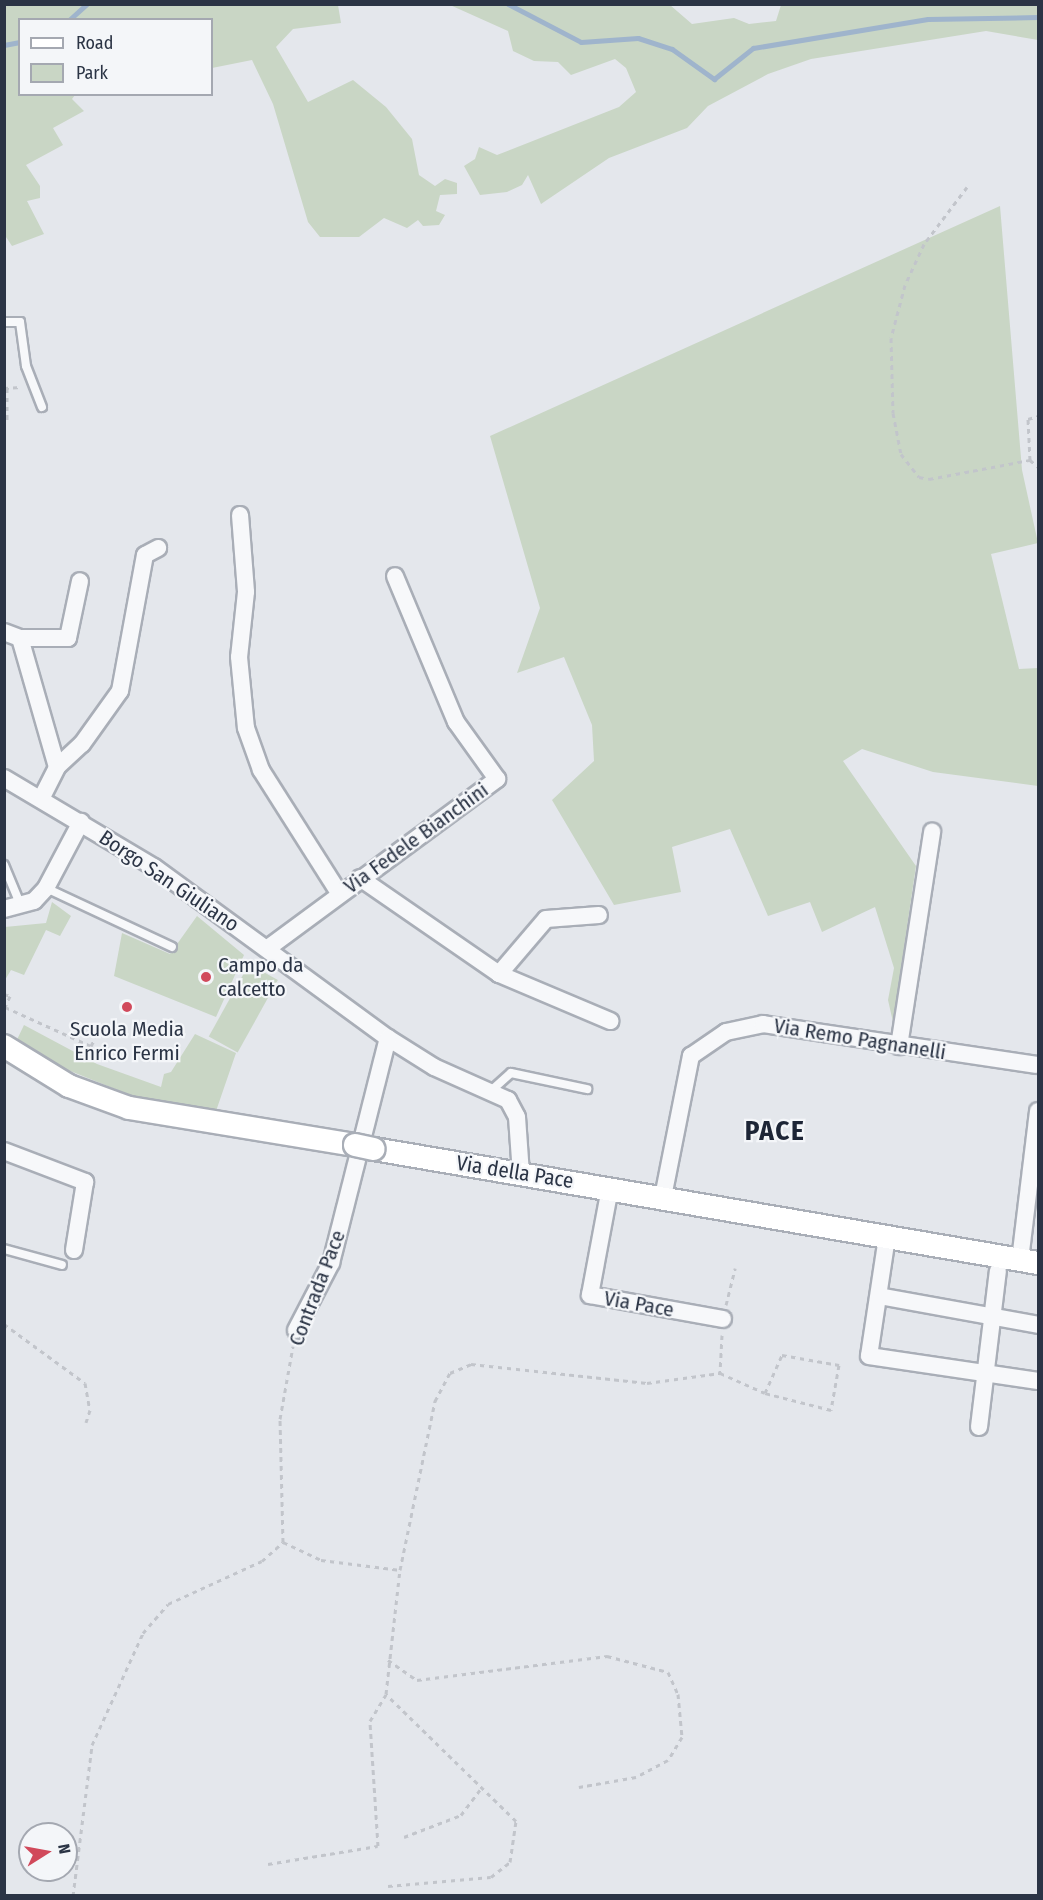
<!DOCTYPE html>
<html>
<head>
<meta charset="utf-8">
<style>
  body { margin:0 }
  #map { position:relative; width:1043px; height:1900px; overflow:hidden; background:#e4e7ec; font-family:"Fira Sans Condensed",sans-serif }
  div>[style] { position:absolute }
  .green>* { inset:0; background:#c9d6c5; transform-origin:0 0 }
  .stream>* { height:5px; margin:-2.5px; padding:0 2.5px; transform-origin:2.5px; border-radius:2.5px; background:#9fb4cc }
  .path>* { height:3px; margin-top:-1.5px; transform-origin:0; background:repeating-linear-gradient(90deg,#c2c5cb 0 4.5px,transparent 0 9px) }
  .roads { filter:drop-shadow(2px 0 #a9aeb7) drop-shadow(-2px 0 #a9aeb7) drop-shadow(0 2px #a9aeb7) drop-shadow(0 -2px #a9aeb7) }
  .lane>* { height:8px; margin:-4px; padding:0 4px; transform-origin:4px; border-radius:4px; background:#f7f8fa }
  .street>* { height:16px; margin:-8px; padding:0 8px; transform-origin:8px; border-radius:8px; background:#f7f8fa }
  .secondary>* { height:22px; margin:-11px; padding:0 11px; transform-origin:11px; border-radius:11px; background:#fff }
  .bridges { filter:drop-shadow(2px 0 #a9aeb7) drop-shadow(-2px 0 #a9aeb7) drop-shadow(0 2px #a9aeb7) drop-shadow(0 -2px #a9aeb7) }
  .secondary-bridge>* { height:22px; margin:-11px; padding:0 11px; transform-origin:11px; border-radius:11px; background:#fff }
  .dots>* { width:16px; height:16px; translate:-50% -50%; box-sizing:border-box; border:3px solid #f4f6f9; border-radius:50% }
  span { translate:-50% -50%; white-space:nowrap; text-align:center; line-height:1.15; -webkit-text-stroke:4.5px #f4f6f9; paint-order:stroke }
  .street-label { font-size:21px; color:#2b3445 }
  .poi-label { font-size:21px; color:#2b3445 }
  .left { translate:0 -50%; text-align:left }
  .district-label { font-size:27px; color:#1d2536; font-weight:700; letter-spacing:1.5px }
  .frame { position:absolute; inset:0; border:6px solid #2b3445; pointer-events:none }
  .legend { position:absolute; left:18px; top:18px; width:195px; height:78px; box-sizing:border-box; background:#f4f6f9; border:2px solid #a4a8b1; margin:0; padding:8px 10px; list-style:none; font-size:18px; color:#2b3445 }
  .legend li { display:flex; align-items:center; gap:12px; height:30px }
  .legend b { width:30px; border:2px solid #a4a8b1 }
  .north { position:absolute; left:18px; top:1822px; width:60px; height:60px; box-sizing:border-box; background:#f4f6f9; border:2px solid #a4a8b1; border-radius:50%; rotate:79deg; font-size:16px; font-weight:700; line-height:24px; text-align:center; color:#2b3445 }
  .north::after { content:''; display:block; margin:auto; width:21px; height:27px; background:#d1495b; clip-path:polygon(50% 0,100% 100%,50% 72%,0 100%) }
</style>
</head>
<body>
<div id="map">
  <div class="green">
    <div style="clip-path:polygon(5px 4px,338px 5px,341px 23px,293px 29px,276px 47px,308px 102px,353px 80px,386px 107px,412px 139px,419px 175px,435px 186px,445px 179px,457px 183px,457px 194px,440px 195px,436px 211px,445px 215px,439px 225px,423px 226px,418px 220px,407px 228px,384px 218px,359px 237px,320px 237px,308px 222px,273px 104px,252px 60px,212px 68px,212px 20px,20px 20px,20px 94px,75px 95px,72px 99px,84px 111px,53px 128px,63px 145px,26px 165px,40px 186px,40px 198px,27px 201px,44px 234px,12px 246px,4px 234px)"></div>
    <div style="clip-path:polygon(450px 5px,670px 5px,692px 24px,734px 18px,749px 24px,776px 21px,781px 5px,1038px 5px,1038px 40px,986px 31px,811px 59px,768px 74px,708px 106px,687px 128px,609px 158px,541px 204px,528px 175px,522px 185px,507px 192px,480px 195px,464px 166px,475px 159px,479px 147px,497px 155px,619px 107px,636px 92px,626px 68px,615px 59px,571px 75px,558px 62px,534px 61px,513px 51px,508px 31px)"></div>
    <div style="clip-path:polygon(1000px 206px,1022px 470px,1038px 543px,991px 554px,1019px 669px,1038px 668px,1038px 786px,933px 772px,862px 749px,843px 761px,916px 866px,893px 1022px,888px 1000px,894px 968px,875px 907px,822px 932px,810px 902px,768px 916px,730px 829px,672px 847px,681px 892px,614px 905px,552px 800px,594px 761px,592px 725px,564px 657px,517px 673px,540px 608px,490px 436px)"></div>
    <div style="clip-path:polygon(52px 902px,71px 916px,60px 936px,46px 930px,24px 975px,11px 970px,5px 980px,5px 927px,46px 923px)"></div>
    <div style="clip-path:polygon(197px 916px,244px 955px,216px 1017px,114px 976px,122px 933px,170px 954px)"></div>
    <div style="left:249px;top:964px;width:33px;height:83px;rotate:29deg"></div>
    <div style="clip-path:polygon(24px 1025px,97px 1064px,161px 1087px,164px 1074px,171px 1072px,195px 1034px,236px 1053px,215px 1114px,155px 1105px,13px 1048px)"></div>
  </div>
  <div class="stream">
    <div style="left:508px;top:4px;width:82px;rotate:27.5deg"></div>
    <div style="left:581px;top:42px;width:57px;rotate:-4deg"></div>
    <div style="left:638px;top:38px;width:36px;rotate:18deg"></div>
    <div style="left:672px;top:49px;width:52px;rotate:35.5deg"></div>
    <div style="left:714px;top:79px;width:50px;rotate:-38.5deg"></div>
    <div style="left:753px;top:48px;width:177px;rotate:-9.4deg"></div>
    <div style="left:928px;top:19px;width:110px;rotate:-1deg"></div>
    <div style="left:69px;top:20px;width:24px;rotate:-42deg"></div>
    <div style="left:4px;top:45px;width:16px;rotate:-11deg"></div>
  </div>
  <div class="path">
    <div style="left:967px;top:187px;width:71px;rotate:127deg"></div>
    <div style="left:924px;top:244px;width:45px;rotate:114.9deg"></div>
    <div style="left:905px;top:285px;width:55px;rotate:104.8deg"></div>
    <div style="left:891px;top:338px;width:75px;rotate:88.5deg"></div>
    <div style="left:893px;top:413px;width:42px;rotate:79deg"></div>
    <div style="left:901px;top:454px;width:29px;rotate:52deg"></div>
    <div style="left:919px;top:477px;width:10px;rotate:11deg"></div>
    <div style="left:929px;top:479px;width:103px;rotate:-10.7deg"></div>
    <div style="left:1030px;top:460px;width:11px;rotate:41deg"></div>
    <div style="left:4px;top:388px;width:17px;rotate:-3deg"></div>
    <div style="left:7px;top:388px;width:33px;rotate:90deg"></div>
    <div style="left:1030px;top:460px;width:41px;rotate:-92.8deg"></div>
    <div style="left:1028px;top:419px;width:10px;rotate:-17deg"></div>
    <div style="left:4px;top:994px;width:6px;rotate:18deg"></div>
    <div style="left:10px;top:996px;width:12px;rotate:114deg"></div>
    <div style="left:5px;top:1007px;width:94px;rotate:24.4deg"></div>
    <div style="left:91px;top:1046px;width:9px;rotate:-63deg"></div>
    <div style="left:726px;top:1305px;width:38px;rotate:-76deg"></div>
    <div style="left:4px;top:1324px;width:100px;rotate:36.1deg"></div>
    <div style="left:85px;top:1383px;width:27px;rotate:80deg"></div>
    <div style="left:90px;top:1410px;width:13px;rotate:108deg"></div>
    <div style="left:722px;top:1335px;width:38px;rotate:93deg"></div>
    <div style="left:720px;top:1373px;width:49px;rotate:24deg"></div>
    <div style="left:765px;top:1393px;width:42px;rotate:-65.9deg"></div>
    <div style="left:782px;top:1355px;width:58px;rotate:10deg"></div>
    <div style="left:839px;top:1365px;width:46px;rotate:100.1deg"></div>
    <div style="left:831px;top:1410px;width:68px;rotate:-165.6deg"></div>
    <div style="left:283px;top:1542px;width:123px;rotate:-91.4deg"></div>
    <div style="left:280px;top:1419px;width:74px;rotate:-79.9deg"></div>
    <div style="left:388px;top:1660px;width:35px;rotate:35deg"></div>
    <div style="left:417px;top:1680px;width:192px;rotate:-7.2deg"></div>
    <div style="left:607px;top:1656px;width:63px;rotate:14.7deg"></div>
    <div style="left:668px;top:1672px;width:24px;rotate:66deg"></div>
    <div style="left:678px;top:1694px;width:43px;rotate:84.7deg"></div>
    <div style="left:682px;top:1737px;width:27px;rotate:121deg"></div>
    <div style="left:668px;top:1760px;width:36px;rotate:152deg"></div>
    <div style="left:636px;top:1777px;width:58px;rotate:170deg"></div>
    <div style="left:404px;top:1837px;width:61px;rotate:-21.1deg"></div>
    <div style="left:461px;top:1815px;width:34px;rotate:-53deg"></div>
    <div style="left:268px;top:1864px;width:111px;rotate:-9.3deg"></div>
    <div style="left:378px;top:1846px;width:125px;rotate:-93.7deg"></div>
    <div style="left:370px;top:1721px;width:31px;rotate:-59deg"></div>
    <div style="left:388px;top:1886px;width:103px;rotate:-5deg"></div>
    <div style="left:491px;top:1877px;width:24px;rotate:-38deg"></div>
    <div style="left:510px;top:1862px;width:41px;rotate:-81.7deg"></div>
    <div style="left:516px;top:1821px;width:182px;rotate:-135.7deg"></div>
    <div style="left:386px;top:1694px;width:125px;rotate:-83.6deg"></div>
    <div style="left:400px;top:1570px;width:173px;rotate:-78.3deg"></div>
    <div style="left:435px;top:1401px;width:32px;rotate:-62deg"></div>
    <div style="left:450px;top:1373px;width:23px;rotate:-23deg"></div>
    <div style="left:471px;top:1364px;width:177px;rotate:6.2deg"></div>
    <div style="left:647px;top:1383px;width:74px;rotate:-7.8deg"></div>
    <div style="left:73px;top:1896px;width:152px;rotate:-82.8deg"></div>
    <div style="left:92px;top:1745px;width:123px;rotate:-65.5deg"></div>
    <div style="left:143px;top:1633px;width:38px;rotate:-49deg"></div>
    <div style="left:168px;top:1604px;width:103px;rotate:-24.6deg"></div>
    <div style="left:262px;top:1561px;width:28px;rotate:-42deg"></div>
    <div style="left:283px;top:1542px;width:42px;rotate:25.3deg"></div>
    <div style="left:321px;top:1560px;width:80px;rotate:7.2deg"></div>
  </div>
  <div class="roads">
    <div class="lane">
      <div style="left:4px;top:322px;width:16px"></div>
      <div style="left:20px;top:322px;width:44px;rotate:82.2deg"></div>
      <div style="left:26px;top:366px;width:44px;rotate:68.7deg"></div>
      <div style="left:4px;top:865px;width:44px;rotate:67.5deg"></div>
      <div style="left:46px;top:888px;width:139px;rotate:25.1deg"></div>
      <div style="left:493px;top:1089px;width:24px;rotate:-42deg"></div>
      <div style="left:511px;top:1073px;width:78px;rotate:11.9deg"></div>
      <div style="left:4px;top:1249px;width:60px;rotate:15.4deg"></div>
    </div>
    <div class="street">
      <div style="left:240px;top:515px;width:77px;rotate:85.5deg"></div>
      <div style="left:246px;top:592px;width:65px;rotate:96.1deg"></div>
      <div style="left:239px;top:657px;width:71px;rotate:84.4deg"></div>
      <div style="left:246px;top:728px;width:45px;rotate:70.3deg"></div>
      <div style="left:261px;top:770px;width:146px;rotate:57.6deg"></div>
      <div style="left:4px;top:632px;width:17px;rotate:21deg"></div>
      <div style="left:20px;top:638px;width:134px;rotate:74deg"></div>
      <div style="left:20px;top:638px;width:48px"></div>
      <div style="left:68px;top:638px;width:58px;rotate:-78.1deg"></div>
      <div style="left:4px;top:778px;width:174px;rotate:30.7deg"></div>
      <div style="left:154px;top:867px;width:290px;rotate:36.2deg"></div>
      <div style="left:388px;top:1038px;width:54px;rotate:32.2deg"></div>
      <div style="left:434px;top:1067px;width:81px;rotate:24deg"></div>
      <div style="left:508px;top:1100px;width:19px;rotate:62deg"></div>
      <div style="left:517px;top:1117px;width:57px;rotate:86deg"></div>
      <div style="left:42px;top:797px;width:34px;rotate:-63deg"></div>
      <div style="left:57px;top:767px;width:34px;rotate:-43deg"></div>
      <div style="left:82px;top:744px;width:65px;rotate:-54.4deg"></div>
      <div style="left:120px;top:691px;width:138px;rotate:-79.6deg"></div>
      <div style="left:145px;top:555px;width:15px;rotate:-28deg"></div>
      <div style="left:360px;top:878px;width:169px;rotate:34.6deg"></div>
      <div style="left:499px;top:974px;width:121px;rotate:22.9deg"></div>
      <div style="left:4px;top:909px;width:31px;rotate:-15deg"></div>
      <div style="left:34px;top:901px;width:18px;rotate:-47deg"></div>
      <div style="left:46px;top:888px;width:75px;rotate:-62.1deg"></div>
      <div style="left:268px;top:948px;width:285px;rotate:-36.4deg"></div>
      <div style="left:497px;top:779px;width:70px;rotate:-125.7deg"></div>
      <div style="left:456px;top:722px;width:158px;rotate:-112.7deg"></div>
      <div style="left:499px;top:974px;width:72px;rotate:-49.5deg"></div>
      <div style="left:546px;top:919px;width:53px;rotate:-4.3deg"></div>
      <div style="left:899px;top:1046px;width:217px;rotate:-81.2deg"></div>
      <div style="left:4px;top:1151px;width:87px;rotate:20.9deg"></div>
      <div style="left:85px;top:1182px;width:69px;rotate:99.2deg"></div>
      <div style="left:610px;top:1188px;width:109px;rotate:100.6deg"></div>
      <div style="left:590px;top:1295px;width:135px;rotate:10.2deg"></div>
      <div style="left:663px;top:1197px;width:144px;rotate:-78.8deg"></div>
      <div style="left:691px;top:1056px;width:42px;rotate:-34.4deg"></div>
      <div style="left:726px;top:1032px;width:38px;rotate:-12deg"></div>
      <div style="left:763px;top:1024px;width:276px;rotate:8.5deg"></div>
      <div style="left:887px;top:1237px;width:120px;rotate:98.6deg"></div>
      <div style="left:869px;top:1356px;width:171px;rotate:8.4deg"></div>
      <div style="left:1020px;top:1260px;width:150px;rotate:-83.1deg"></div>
      <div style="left:879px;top:1296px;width:162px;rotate:10.3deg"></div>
      <div style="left:296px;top:1330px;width:76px;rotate:-62.4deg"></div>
      <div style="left:331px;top:1263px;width:232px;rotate:-75.8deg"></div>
      <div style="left:979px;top:1427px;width:157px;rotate:-83.1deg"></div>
    </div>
    <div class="secondary">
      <div style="left:4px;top:1046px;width:76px;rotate:31.6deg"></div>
      <div style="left:69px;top:1086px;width:64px;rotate:20.1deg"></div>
      <div style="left:129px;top:1108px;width:229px;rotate:9.3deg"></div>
      <div style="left:374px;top:1149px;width:674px;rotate:9.74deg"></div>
    </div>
  </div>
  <div class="bridges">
    <div class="secondary-bridge">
      <div style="left:355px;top:1145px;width:19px;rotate:12deg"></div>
    </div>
  </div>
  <div class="dots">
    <div style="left:206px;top:977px;background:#d1495b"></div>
    <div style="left:127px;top:1007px;background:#d1495b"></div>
  </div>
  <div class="street-label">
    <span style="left:416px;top:838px;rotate:-36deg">Via Fedele Bianchini</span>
    <span style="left:169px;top:881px;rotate:34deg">Borgo San Giuliano</span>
    <span style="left:860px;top:1039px;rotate:9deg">Via Remo Pagnanelli</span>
    <span style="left:515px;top:1172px;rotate:9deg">Via della Pace</span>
    <span style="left:317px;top:1288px;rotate:-69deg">Contrada Pace</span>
    <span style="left:639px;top:1304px;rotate:10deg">Via Pace</span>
  </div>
  <div class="poi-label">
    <span class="left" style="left:218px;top:977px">Campo da<br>calcetto</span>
    <span style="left:127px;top:1041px">Scuola Media<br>Enrico Fermi</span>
  </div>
  <div class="district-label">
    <span style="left:775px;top:1132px">PACE</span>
  </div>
  <div class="frame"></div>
  <ul class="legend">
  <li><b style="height:8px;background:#fff"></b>Road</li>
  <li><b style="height:16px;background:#c9d6c5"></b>Park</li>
  </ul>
  <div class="north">N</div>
</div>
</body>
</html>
